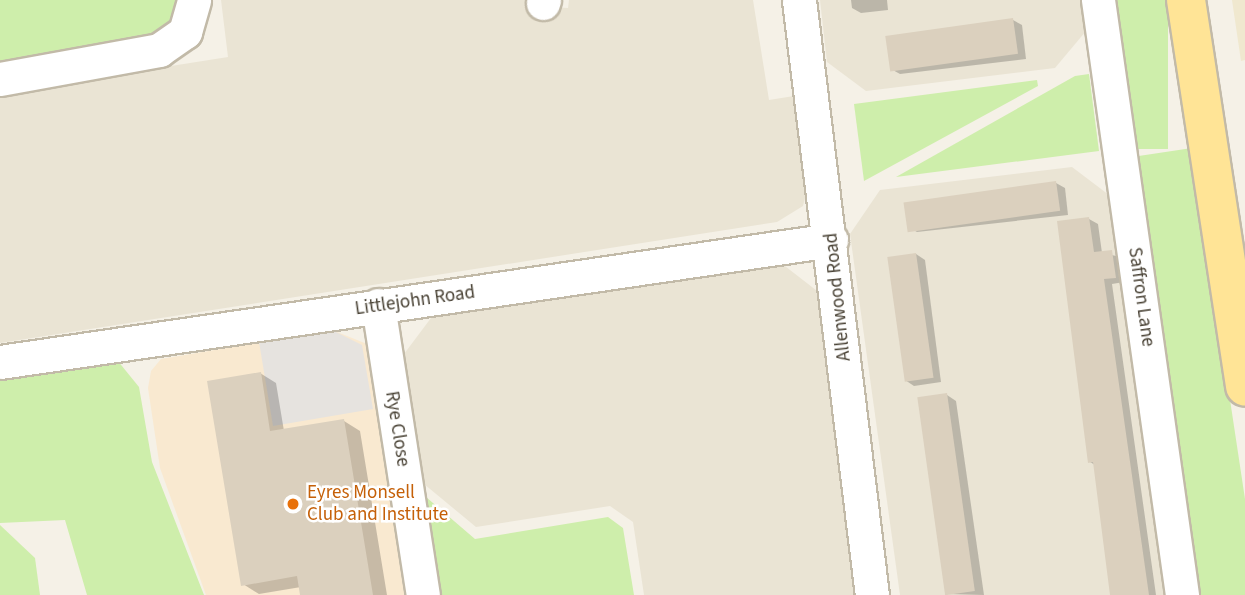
<!DOCTYPE html>
<html>
<head>
<meta charset="utf-8">
<style>
  body { margin:0 }
  #map { position:relative; width:1245px; height:595px; overflow:hidden; background:#f5f1e7; font-family:"Source Sans 3",sans-serif }
  div>[style] { position:absolute }
  .residential>* { inset:0; background:#eae4d4 }
  .commercial>* { inset:0; background:#f9e9d0 }
  .education>* { inset:0; background:#f0e8cf }
  .green>* { inset:0; background:#ceeeab; transform-origin:0 0 }
  .parking>* { inset:0; background:#e6e3df }
  .shadow>* { inset:0; background:#0003 }
  .building>* { inset:0; background:#dbd0be; transform-origin:0 0 }
  .roads { filter:drop-shadow(2px 0 #c2baa8) drop-shadow(-2px 0 #c2baa8) drop-shadow(0 2px #c2baa8) drop-shadow(0 -2px #c2baa8) }
  .minor>* { height:33px; margin:-16.5px; padding:0 16.5px; transform-origin:16.5px; border-radius:16.5px; background:#fff }
  .major>* { height:38px; margin:-19px; padding:0 19px; transform-origin:19px; border-radius:19px; background:#ffe496 }
  .dots>* { width:19px; height:19px; translate:-50% -50%; box-sizing:border-box; border:4px solid #fff; border-radius:50% }
  span { translate:-50% -50%; white-space:nowrap; text-align:center; line-height:1.15; -webkit-text-stroke:5px #fff; paint-order:stroke }
  .street-label { font-size:19px; color:#494235 }
  .food-label { font-size:19px; color:#c56008 }
  .left { translate:0 -50%; text-align:left }
</style>
</head>
<body>
<div id="map">
  <div class="residential">
    <div style="clip-path:polygon(221px 0,531px 0,531px 6px,568px 8px,569px 0,753px 0,769px 100px,794px 96px,807px 190px,803px 206px,777px 222px,0 343px,0 93px,228px 57px)"></div>
    <div style="clip-path:polygon(820px 0,1081px 0,1086px 31px,1055px 68px,866px 91px,827px 62px)"></div>
    <div style="clip-path:polygon(1072px 167px,1109px 195px,1166px 595px,900px 595px,850px 234px,880px 190px)"></div>
    <div style="clip-path:polygon(781px 263px,821px 294px,862px 595px,644px 595px,633px 522px,610px 506px,476px 527px,424px 484px,404px 354px,431px 318px)"></div>
  </div>
  <div class="commercial">
    <div style="clip-path:polygon(332px 330px,367px 344px,406px 595px,206px 595px,160px 468px,148px 388px,151px 371px,161px 359px)"></div>
  </div>
  <div class="education">
    <div style="clip-path:polygon(1232px 0,1245px 0,1245px 60px,1241px 61px)"></div>
  </div>
  <div class="green">
    <div style="clip-path:polygon(0 0,185px 0,174px 22px,145px 43px,0 65px)"></div>
    <div style="left:1110px;top:0;width:58px;height:149px"></div>
    <div style="clip-path:polygon(1089px 74px,1099px 151px,896px 177px,1075px 76px)"></div>
    <div style="clip-path:polygon(1037px 80px,1038px 86px,864px 181px,854px 104px)"></div>
    <div style="clip-path:polygon(1192px 148px,1245px 499px,1245px 595px,1196px 595px,1132px 157px)"></div>
    <div style="clip-path:polygon(113px 355px,139px 387px,152px 462px,204px 595px,87px 595px,65px 520px,0 523px,0 378px)"></div>
    <div style="clip-path:polygon(426px 497px,475px 539px,608px 517px,623px 528px,634px 595px,441px 595px)"></div>
    <div style="clip-path:polygon(0 525px,35px 558px,40px 595px,0 595px)"></div>
  </div>
  <div class="parking">
    <div style="clip-path:polygon(332px 330px,362px 345px,373px 409px,273px 426px,259px 342px)"></div>
  </div>
  <div class="shadow">
    <div style="clip-path:polygon(851px 0,887px 0,888px 10px,861px 13px,852px 8px)"></div>
    <div style="clip-path:polygon(1013px 20px,1022px 25px,1026px 59px,900px 74px,891px 69px)"></div>
    <div style="clip-path:polygon(1056px 183px,1065px 188px,1068px 215px,917px 232px,908px 227px)"></div>
    <div style="clip-path:polygon(1089px 219px,1098px 224px,1102px 253px,1121px 257px,1124px 282px,1112px 284px,1156px 595px,1112px 595px,1095px 465px,1090px 462px)"></div>
    <div style="clip-path:polygon(916px 254px,925px 260px,941px 382px,914px 386px,905px 380px)"></div>
    <div style="clip-path:polygon(260px 373px,276px 383px,284px 431px,344px 421px,360px 431px,387px 595px,302px 595px,301px 587px,259px 594px,243px 584px)"></div>
    <div style="clip-path:polygon(947px 395px,956px 401px,984px 595px,948px 594px)"></div>
  </div>
  <div class="building">
    <div style="left:1013px;top:18px;width:36px;height:129px;rotate:82deg"></div>
    <div style="left:1056px;top:181px;width:30px;height:154px;rotate:82deg"></div>
    <div style="clip-path:polygon(1089px 217px,1094px 252px,1112px 250px,1116px 278px,1104px 279px,1149px 595px,1110px 595px,1093px 462px,1088px 463px,1057px 221px)"></div>
    <div style="left:916px;top:253px;width:126px;height:29px;rotate:82deg"></div>
    <div style="clip-path:polygon(261px 372px,270px 431px,344px 419px,373px 595px,300px 595px,297px 576px,241px 586px,207px 381px)"></div>
    <div style="left:947px;top:393px;width:200px;height:30px;rotate:82deg"></div>
  </div>
  <div class="roads">
    <div class="minor">
      <div style="left:799px;top:0;width:599px;rotate:83.01deg"></div>
      <div style="left:1098px;top:0;width:601px;rotate:81.96deg"></div>
      <div style="left:543px;top:3px;width:3px;rotate:-72deg"></div>
      <div style="left:0;top:79px;width:162px;rotate:-10.3deg"></div>
      <div style="left:159px;top:50px;width:32px;rotate:-35deg"></div>
      <div style="left:185px;top:32px;width:33px;rotate:-74deg"></div>
      <div style="left:378px;top:305px;width:293px;rotate:81.2deg"></div>
      <div style="left:0;top:362px;width:840px;rotate:-8.35deg"></div>
    </div>
    <div class="major">
      <div style="left:1186px;top:0;width:391px;rotate:81.3deg"></div>
    </div>
  </div>
  <div class="dots">
    <div style="left:293px;top:504px;background:#e8710a"></div>
  </div>
  <div class="street-label">
    <span style="left:838px;top:297px;rotate:-96deg">Allenwood Road</span>
    <span style="left:1141px;top:297px;rotate:82deg">Saffron Lane</span>
    <span style="left:415px;top:301px;rotate:-8deg">Littlejohn Road</span>
    <span style="left:397px;top:429px;rotate:81deg">Rye Close</span>
  </div>
  <div class="food-label">
    <span class="left" style="left:307px;top:504px">Eyres Monsell<br>Club and Institute</span>
  </div>
</div>
</body>
</html>
